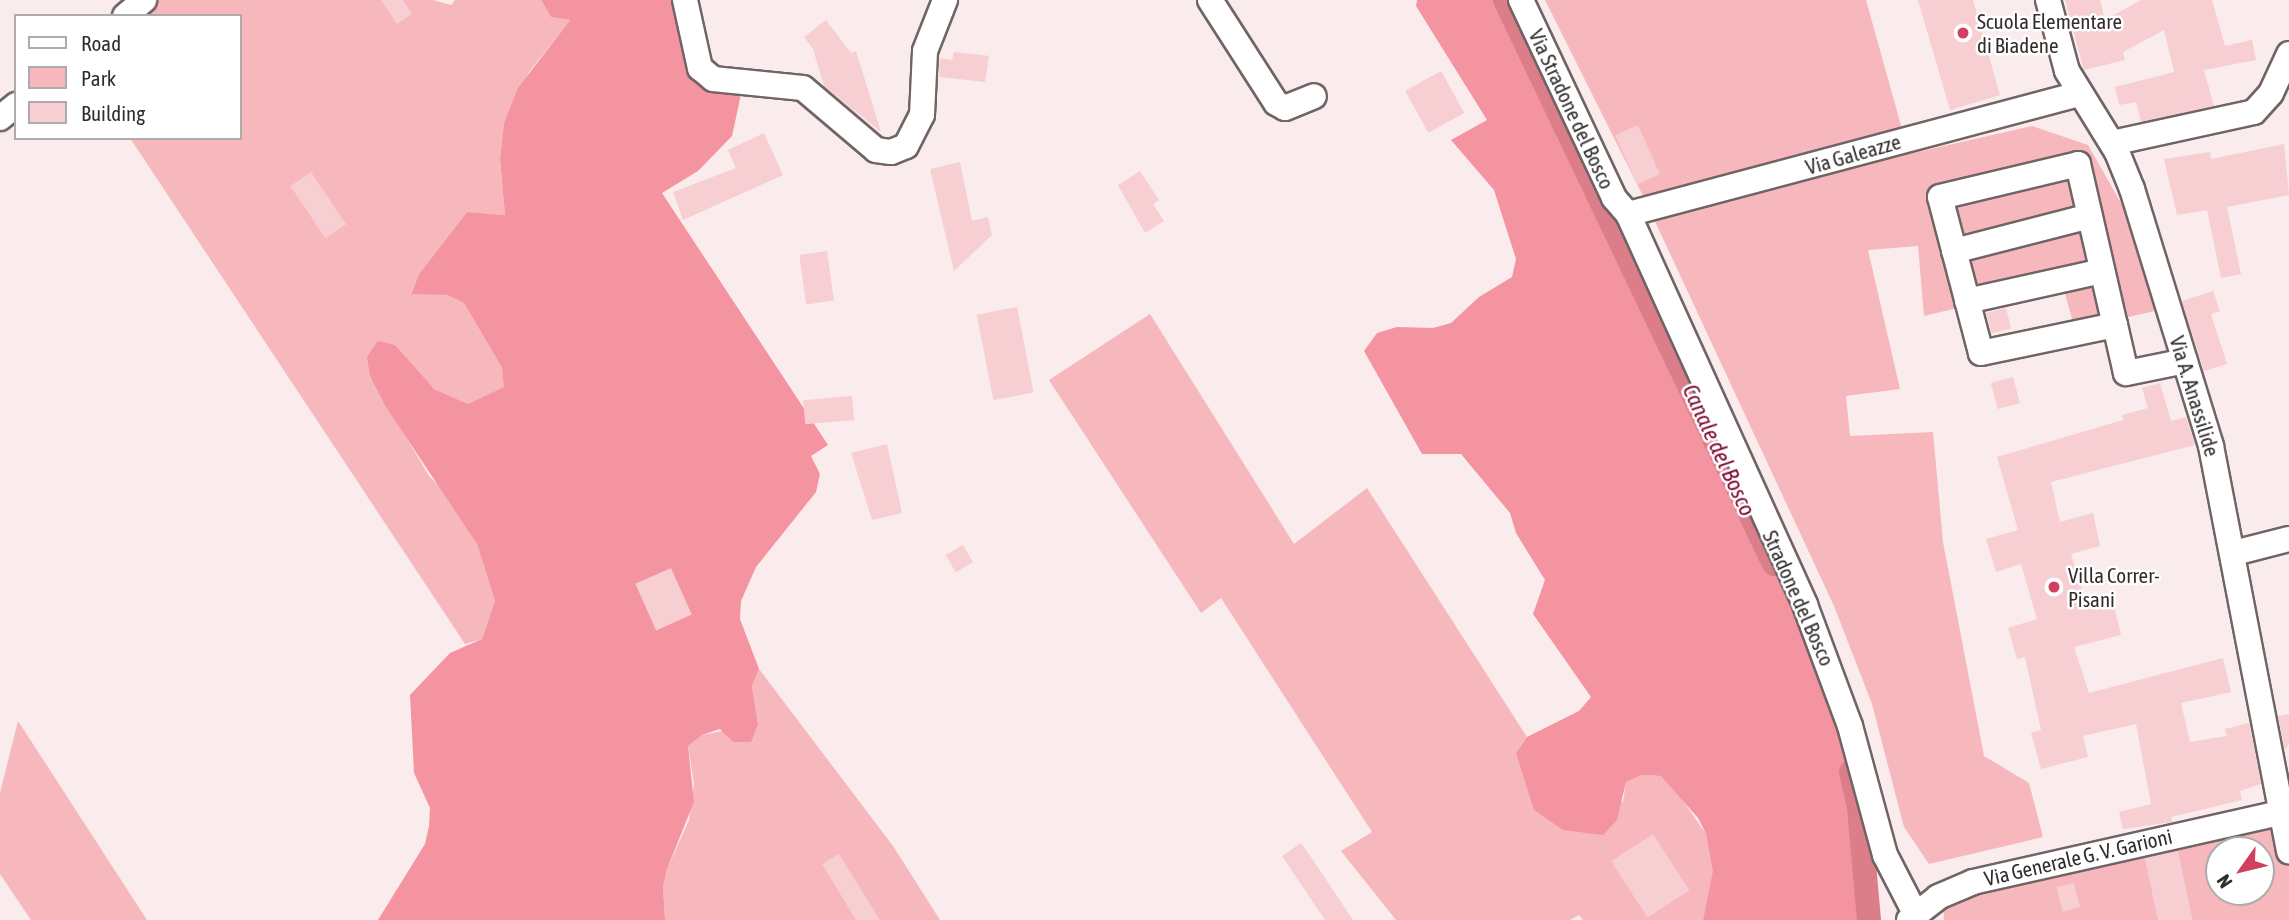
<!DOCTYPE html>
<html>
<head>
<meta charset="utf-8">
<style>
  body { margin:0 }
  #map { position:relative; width:2289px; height:920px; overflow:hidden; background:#faebec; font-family:"Asap Condensed",sans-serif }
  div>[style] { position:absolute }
  .green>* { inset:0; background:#f6b7bd }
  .forest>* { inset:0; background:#f494a0 }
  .canal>* { height:24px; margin:-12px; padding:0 12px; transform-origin:12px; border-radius:12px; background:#db7e8a }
  .building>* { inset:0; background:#f7ced1; transform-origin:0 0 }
  .roads { filter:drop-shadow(2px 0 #716465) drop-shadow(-2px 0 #716465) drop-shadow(0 2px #716465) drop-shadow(0 -2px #716465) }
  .minor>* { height:24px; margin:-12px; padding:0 12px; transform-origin:12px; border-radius:12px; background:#fff }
  .dots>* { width:19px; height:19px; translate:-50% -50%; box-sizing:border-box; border:4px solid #fff; border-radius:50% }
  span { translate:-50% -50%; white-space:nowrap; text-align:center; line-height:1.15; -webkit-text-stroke:5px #fff; paint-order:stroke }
  .poi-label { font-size:21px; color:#322d2d }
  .left { translate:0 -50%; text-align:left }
  .street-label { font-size:21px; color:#322d2d }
  .water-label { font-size:23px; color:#7e092e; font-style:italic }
  .legend { position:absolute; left:14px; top:14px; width:228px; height:126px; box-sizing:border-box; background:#fff; border:2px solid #adabab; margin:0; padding:9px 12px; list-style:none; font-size:21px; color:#322d2d }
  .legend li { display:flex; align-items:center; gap:14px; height:35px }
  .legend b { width:35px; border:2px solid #adabab }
  .north { position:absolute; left:2205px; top:836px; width:70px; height:70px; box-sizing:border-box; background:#fff; border:2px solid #adabab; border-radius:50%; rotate:236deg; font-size:19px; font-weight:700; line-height:28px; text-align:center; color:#322d2d }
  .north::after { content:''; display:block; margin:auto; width:24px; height:32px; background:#d1415f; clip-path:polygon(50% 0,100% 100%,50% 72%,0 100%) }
</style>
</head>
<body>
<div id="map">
  <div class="green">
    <div style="clip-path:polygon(150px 0,433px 0,451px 5px,455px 0,541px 0,551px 17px,570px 20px,529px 72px,504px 123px,500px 159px,505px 215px,467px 212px,419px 274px,411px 293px,447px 295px,464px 303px,502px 368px,505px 387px,468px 404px,434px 389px,420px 375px,370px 376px,429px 476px,444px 491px,477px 544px,495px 601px,482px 639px,465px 644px,130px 138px,240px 138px,240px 16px,130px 16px)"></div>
    <div style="clip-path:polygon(1545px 0,1866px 0,1909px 154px,2032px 126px,2088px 145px,2125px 210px,2159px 310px,2075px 329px,2062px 283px,1924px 316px,1918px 246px,1868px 250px,1900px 389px,1846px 396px,1850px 436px,1933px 432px,1943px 542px,1984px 756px,2029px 783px,2043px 837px,1929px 864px,1904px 827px,1872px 704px,1834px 606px,1646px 202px)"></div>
    <div style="clip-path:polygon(1150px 314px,1294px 544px,1367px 488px,1527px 737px,1516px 753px,1623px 802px,1626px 782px,1642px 775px,1661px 776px,1674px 788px,1706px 834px,1714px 871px,1703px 920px,1583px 920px,1579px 915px,1570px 920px,1396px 920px,1341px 851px,1372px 832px,1221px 598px,1201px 613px,1049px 380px)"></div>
    <div style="clip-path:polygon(759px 669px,893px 846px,940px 920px,665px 920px,663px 887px,667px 869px,689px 820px,694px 784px,688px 746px,702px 735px,758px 724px,752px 686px)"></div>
    <div style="clip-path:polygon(18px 721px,147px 920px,31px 920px,0 874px,0 793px)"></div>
    <div style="clip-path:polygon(evenodd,2280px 822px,2289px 865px,2289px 920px,1944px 920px,1943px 903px,2280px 822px,2219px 850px,2261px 850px,2261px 892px,2219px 892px,2219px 850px)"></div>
  </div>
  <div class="forest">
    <div style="clip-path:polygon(541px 0,674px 0,694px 60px,743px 85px,732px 136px,698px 171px,662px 193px,828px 445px,811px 456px,820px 474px,816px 492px,756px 567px,741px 601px,740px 619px,759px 669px,752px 686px,758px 724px,751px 742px,733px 742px,720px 729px,702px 735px,688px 746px,694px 802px,667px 869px,663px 887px,665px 920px,378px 920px,425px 844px,429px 826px,430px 808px,414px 773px,410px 695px,450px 653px,482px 639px,495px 601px,477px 544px,386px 407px,370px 376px,367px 357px,378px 341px,395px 345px,434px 389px,468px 404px,504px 387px,502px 368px,464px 303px,447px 295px,411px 294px,419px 274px,467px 212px,505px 215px,500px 159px,504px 123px,518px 88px,570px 20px,551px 17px)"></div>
    <div style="clip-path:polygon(1417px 0,1508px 0,1615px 217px,1803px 620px,1840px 714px,1864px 814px,1856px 850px,1863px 920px,1703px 920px,1713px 871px,1706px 834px,1698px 818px,1661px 776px,1642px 775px,1626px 782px,1617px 820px,1603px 835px,1563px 830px,1534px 810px,1516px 753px,1527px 737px,1579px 711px,1591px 697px,1533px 614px,1545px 580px,1516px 533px,1510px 513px,1461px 454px,1422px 454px,1364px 351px,1377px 333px,1397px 327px,1433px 328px,1451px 323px,1479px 297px,1512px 277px,1516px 259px,1494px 190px,1451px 140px,1487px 120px,1416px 6px)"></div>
  </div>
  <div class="canal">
    <div style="left:1505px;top:0;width:625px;rotate:64.5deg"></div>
    <div style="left:1851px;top:772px;width:37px;rotate:77deg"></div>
    <div style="left:1859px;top:808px;width:112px;rotate:84.9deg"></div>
  </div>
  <div class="building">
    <div style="clip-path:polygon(381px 0,403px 0,412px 14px,397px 24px)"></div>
    <div style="clip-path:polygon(1918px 0,1973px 0,2000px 95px,1950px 110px)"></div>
    <div style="clip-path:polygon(2065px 0,2100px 0,2105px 20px,2141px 0,2212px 0,2225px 46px,2252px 40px,2256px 60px,2204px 70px,2214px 106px,2141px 122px,2136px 102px,2119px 105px,2115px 87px,2174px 72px,2164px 30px,2123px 52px,2125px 60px,2084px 70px)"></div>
    <div style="clip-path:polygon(826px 20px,851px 53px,856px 51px,881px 132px,824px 86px,813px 49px,804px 37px)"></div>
    <div style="clip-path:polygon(954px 52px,989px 56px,985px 82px,939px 77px,940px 58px,952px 60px)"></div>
    <div style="left:1441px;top:71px;width:48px;height:41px;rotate:61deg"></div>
    <div style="left:1638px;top:125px;width:54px;height:25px;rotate:66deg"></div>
    <div style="clip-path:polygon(764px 133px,783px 175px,683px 220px,673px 192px,736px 168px,728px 150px)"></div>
    <div style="clip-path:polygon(2284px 144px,2289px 195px,2227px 207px,2241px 274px,2221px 278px,2207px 210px,2177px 215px,2164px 159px,2210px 152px,2211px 159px)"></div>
    <div style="clip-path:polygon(960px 162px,972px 221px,988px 217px,992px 235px,954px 271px,930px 169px)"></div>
    <div style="clip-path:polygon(1140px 171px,1159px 200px,1153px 204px,1164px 221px,1145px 233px,1118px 185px)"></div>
    <div style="left:311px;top:172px;width:63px;height:25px;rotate:56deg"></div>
    <div style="left:827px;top:251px;width:50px;height:28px;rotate:82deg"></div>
    <div style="clip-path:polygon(2213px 291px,2220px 311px,2211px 314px,2227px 364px,2204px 371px,2182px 301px)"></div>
    <div style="left:1017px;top:307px;width:87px;height:41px;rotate:79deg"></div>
    <div style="left:2006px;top:308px;width:21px;height:20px;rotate:76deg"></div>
    <div style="left:2013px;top:377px;width:27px;height:23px;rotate:75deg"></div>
    <div style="clip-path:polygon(2160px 383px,2171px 421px,2186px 417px,2195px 445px,2051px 482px,2060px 522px,2093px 513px,2100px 546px,2071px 554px,2088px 609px,2113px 602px,2121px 635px,2074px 647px,2089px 693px,2223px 658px,2231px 692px,2181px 703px,2190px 742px,2227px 736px,2225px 729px,2249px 723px,2261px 784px,2240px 791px,2242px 800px,2171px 817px,2172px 822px,2123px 829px,2119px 812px,2151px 804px,2136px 724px,2083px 736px,2088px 757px,2041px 769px,2031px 733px,2041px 730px,2025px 657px,2017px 659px,2008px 628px,2037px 619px,2021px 564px,1996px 572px,1986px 539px,2018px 530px,1997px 457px,2123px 420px,2122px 415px,2148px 408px,2142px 388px)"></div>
    <div style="left:852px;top:396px;width:24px;height:49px;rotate:85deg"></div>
    <div style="clip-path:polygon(887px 444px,902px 513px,872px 520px,851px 453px)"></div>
    <div style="left:963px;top:545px;width:20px;height:20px;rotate:60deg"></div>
    <div style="left:671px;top:568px;width:51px;height:39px;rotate:66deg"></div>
    <div style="clip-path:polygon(2289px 714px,2289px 744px,2285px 750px,2278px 716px)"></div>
    <div style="left:1653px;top:834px;width:67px;height:50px;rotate:57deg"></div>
    <div style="clip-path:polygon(1301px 843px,1311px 857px,1353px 920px,1325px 920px,1282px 856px)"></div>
    <div style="left:2178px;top:851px;width:71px;height:34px;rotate:78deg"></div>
    <div style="clip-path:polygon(839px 854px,880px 920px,856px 920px,822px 864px)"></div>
    <div style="left:2074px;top:883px;width:25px;height:18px;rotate:76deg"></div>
  </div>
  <div class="roads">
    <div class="minor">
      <div style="left:685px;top:0;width:70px;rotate:77.6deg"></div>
      <div style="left:700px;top:68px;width:17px;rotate:40deg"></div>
      <div style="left:713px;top:79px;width:90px;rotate:5.7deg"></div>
      <div style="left:803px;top:88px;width:96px;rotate:40.3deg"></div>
      <div style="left:876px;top:150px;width:15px;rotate:8deg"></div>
      <div style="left:891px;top:152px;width:16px;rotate:-22deg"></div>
      <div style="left:906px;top:146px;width:35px;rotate:-63deg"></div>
      <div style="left:922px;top:115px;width:64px;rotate:-87.3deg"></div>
      <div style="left:925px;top:51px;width:55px;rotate:-68.6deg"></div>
      <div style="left:1210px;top:0;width:122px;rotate:57.3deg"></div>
      <div style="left:1276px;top:103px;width:10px;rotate:29deg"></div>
      <div style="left:1285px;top:108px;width:31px;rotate:-22deg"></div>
      <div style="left:1521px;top:0;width:219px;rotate:64.8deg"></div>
      <div style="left:1614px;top:198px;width:21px;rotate:49deg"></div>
      <div style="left:2048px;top:0;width:73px;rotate:75deg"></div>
      <div style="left:2067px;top:71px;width:95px;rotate:58.3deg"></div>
      <div style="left:2117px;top:152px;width:40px;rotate:68deg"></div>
      <div style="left:2132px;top:189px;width:269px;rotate:72.9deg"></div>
      <div style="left:2211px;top:446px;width:413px;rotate:79.1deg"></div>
      <div style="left:125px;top:16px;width:25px;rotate:-40deg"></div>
      <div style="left:0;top:118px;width:21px;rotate:-39deg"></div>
      <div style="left:2112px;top:143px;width:145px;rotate:-12.3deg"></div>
      <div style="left:2254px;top:112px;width:25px;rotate:-48deg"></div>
      <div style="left:2271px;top:93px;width:43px;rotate:-65.2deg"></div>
      <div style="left:1628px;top:214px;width:429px;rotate:65.6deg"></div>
      <div style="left:1805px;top:605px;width:129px;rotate:69.6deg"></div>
      <div style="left:1850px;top:726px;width:134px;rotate:74.8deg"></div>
      <div style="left:1885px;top:855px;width:65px;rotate:62.7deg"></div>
      <div style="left:1628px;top:214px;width:466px;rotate:-14.9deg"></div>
      <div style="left:1954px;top:251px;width:140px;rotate:-14.4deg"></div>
      <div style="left:1967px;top:301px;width:138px;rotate:-12.5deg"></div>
      <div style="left:2115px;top:325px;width:137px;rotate:168.2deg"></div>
      <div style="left:1981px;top:353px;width:161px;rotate:-104.7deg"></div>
      <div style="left:1940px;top:197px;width:142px;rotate:-13.4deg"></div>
      <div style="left:2078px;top:164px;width:165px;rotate:77.1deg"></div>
      <div style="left:2115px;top:325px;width:49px;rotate:77.1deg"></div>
      <div style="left:2126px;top:373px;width:60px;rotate:-11.5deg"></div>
      <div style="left:2234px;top:553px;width:57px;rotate:-14.3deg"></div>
      <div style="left:1909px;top:920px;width:37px;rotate:-38deg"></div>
      <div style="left:1938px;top:897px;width:38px;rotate:-23deg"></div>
      <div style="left:1973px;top:882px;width:324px;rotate:-12.7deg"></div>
    </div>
  </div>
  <div class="dots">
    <div style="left:1963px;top:33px;background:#d1415f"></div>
    <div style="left:2054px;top:587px;background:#d1415f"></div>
  </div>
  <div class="poi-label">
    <span class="left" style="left:1977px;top:33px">Scuola Elementare<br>di Biadene</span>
    <span class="left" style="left:2068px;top:587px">Villa Correr-<br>Pisani</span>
  </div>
  <div class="street-label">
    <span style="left:1572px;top:109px;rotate:65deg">Via Stradone del Bosco</span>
    <span style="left:1853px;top:154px;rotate:-16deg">Via Galeazze</span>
    <span style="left:2195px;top:396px;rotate:73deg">Via A. Anassilide</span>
    <span style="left:1799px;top:598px;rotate:66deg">Stradone del Bosco</span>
    <span style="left:2078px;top:857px;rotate:-13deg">Via Generale G. V. Garioni</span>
  </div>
  <div class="water-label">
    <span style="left:1719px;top:450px;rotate:65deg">Canale del Bosco</span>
  </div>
  <ul class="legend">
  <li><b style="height:9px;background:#fff"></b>Road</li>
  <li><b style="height:19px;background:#f6b7bd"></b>Park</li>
  <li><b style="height:19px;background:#f7ced1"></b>Building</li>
  </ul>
  <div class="north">N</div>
</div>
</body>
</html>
